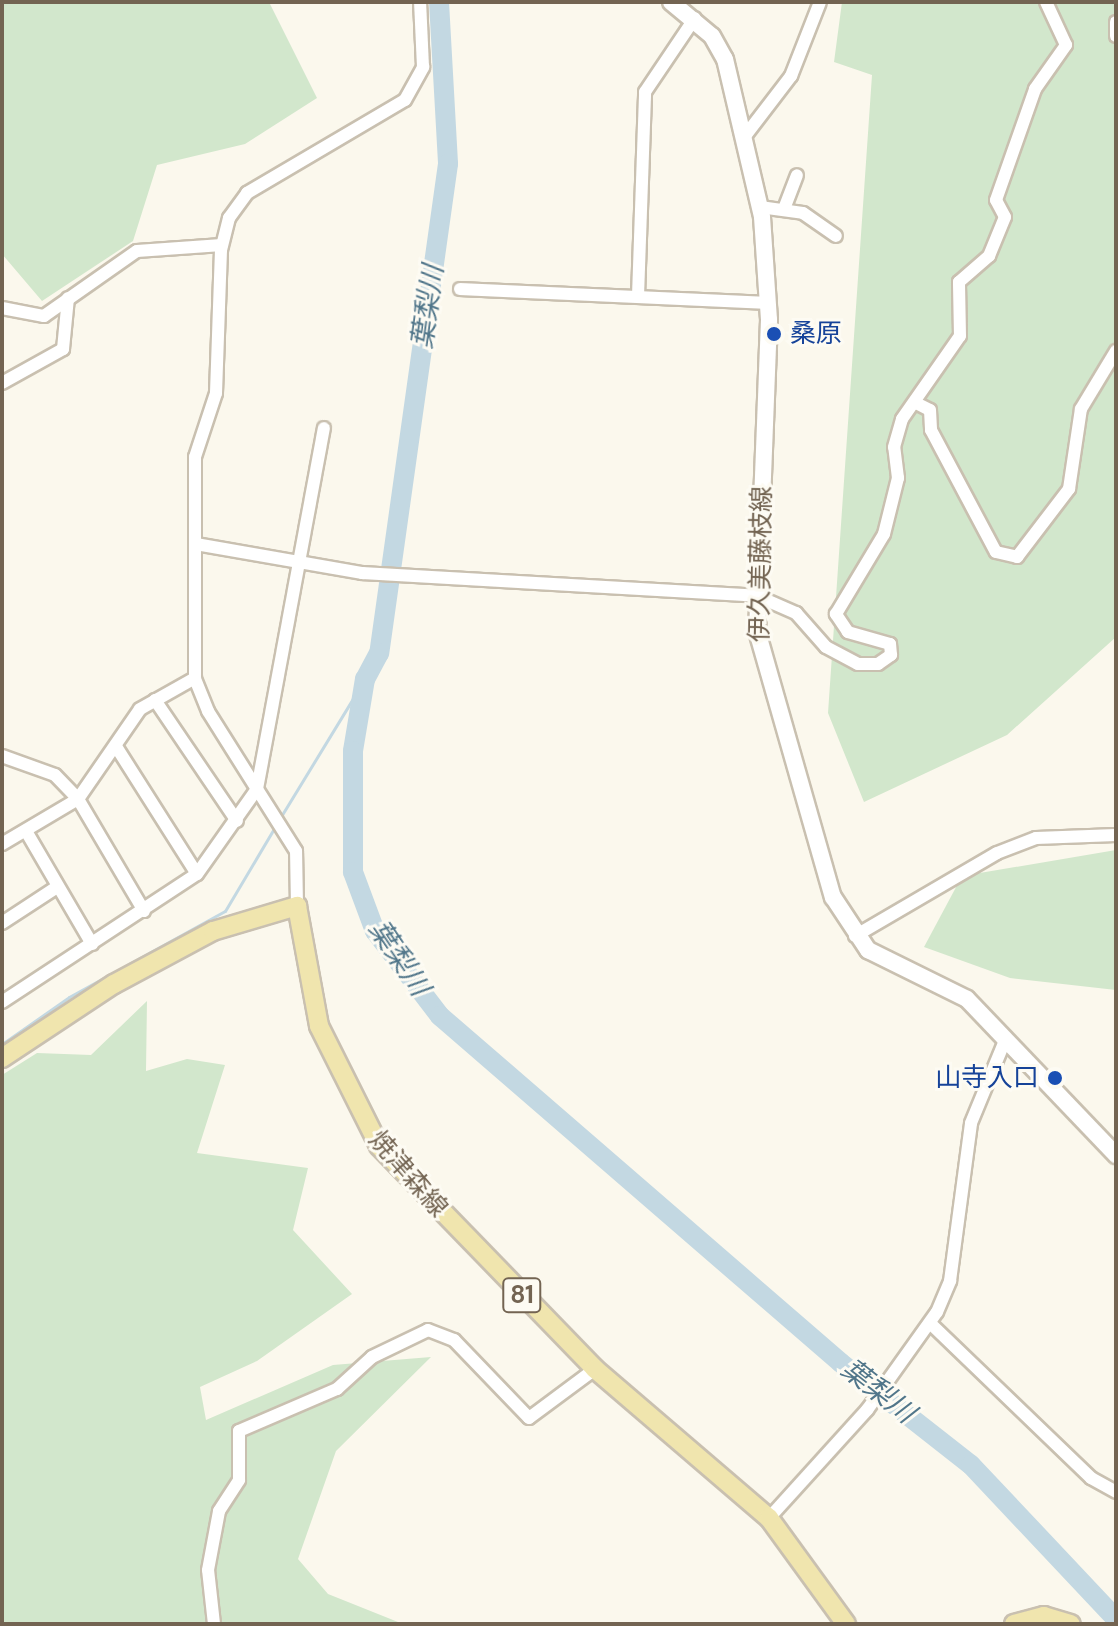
<!DOCTYPE html>
<html>
<head>
<meta charset="utf-8">
<style>
  body { margin:0 }
  #map { position:relative; width:1118px; height:1626px; overflow:hidden; background:#fbf8ed; font-family:"DM Sans","Noto Sans JP",sans-serif }
  div>[style] { position:absolute }
  .green>* { inset:0; background:#d2e7cc }
  .stream>* { height:3px; margin:-1.5px; padding:0 1.5px; transform-origin:1.5px; border-radius:1.5px; background:#c3d8e2 }
  .river>* { height:20px; margin:-10px; padding:0 10px; transform-origin:10px; border-radius:10px; background:#c3d8e2 }
  .roads { filter:drop-shadow(2px 0 #c9c0b0) drop-shadow(-2px 0 #c9c0b0) drop-shadow(0 2px #c9c0b0) drop-shadow(0 -2px #c9c0b0) }
  .street>* { height:12px; margin:-6px; padding:0 6px; transform-origin:6px; border-radius:6px; background:#fff }
  .secondary>* { height:16px; margin:-8px; padding:0 8px; transform-origin:8px; border-radius:8px; background:#fff }
  .primary>* { height:18px; margin:-9px; padding:0 9px; transform-origin:9px; border-radius:9px; background:#f0e5ae }
  .dots>* { width:22px; height:22px; translate:-50% -50%; box-sizing:border-box; border:4px solid #fdfbf3; border-radius:50% }
  span { translate:-50% -50%; white-space:nowrap; text-align:center; line-height:1.15; -webkit-text-stroke:6px #fdfbf3; paint-order:stroke }
  .shield-label span { padding:2px 6px; background:#fdfbf3; border:2px solid; border-radius:6px; -webkit-text-stroke-width:0 }
  .shield-label { font-size:24px; color:#736452; font-weight:700 }
  .transit-label { font-size:26px; color:#164399 }
  .left { translate:0 -50%; text-align:left }
  .right { translate:-100% -50%; text-align:right }
  .street-label { font-size:26px; color:#736452 }
  .water-label { font-size:28px; color:#51768a; font-style:italic }
  .frame { position:absolute; inset:0; border:4px solid #736452; pointer-events:none }
</style>
</head>
<body>
<div id="map">
  <div class="green">
    <div style="clip-path:polygon(2px 2px,269px 2px,317px 98px,245px 144px,157px 165px,133px 241px,42px 301px,2px 254px)"></div>
    <div style="clip-path:polygon(842px 2px,1116px 2px,1116px 637px,1007px 735px,864px 802px,828px 713px,872px 75px,834px 62px)"></div>
    <div style="clip-path:polygon(1116px 850px,1116px 990px,1010px 978px,924px 947px,962px 876px)"></div>
    <div style="clip-path:polygon(147px 1001px,146px 1071px,187px 1059px,225px 1065px,197px 1153px,308px 1168px,293px 1230px,352px 1294px,257px 1361px,200px 1387px,206px 1420px,333px 1365px,431px 1357px,336px 1451px,298px 1559px,328px 1594px,403px 1624px,2px 1624px,2px 1075px,37px 1053px,91px 1055px)"></div>
  </div>
  <div class="stream">
    <div style="left:280px;top:818px;width:163px;rotate:-58.6deg"></div>
    <div style="left:2px;top:1044px;width:82px;rotate:-35deg"></div>
    <div style="left:69px;top:997px;width:178px;rotate:-28.9deg"></div>
    <div style="left:225px;top:911px;width:100px;rotate:-59.3deg"></div>
  </div>
  <div class="river">
    <div style="left:439px;top:2px;width:162px;rotate:86.8deg"></div>
    <div style="left:448px;top:164px;width:494px;rotate:98deg"></div>
    <div style="left:379px;top:653px;width:30px;rotate:118deg"></div>
    <div style="left:365px;top:679px;width:73px;rotate:99.5deg"></div>
    <div style="left:353px;top:751px;width:121px;rotate:90deg"></div>
    <div style="left:353px;top:872px;width:63px;rotate:69.6deg"></div>
    <div style="left:375px;top:931px;width:107px;rotate:52.6deg"></div>
    <div style="left:440px;top:1016px;width:530px;rotate:40.87deg"></div>
    <div style="left:841px;top:1363px;width:165px;rotate:38.1deg"></div>
    <div style="left:971px;top:1465px;width:212px;rotate:46.7deg"></div>
  </div>
  <div class="roads">
    <div class="street">
      <div style="left:1116px;top:22px;width:14px;rotate:90deg"></div>
      <div style="left:745px;top:136px;width:76px;rotate:-52.5deg"></div>
      <div style="left:791px;top:76px;width:79px;rotate:-68.6deg"></div>
      <div style="left:760px;top:207px;width:43px;rotate:7.9deg"></div>
      <div style="left:803px;top:213px;width:40px;rotate:34.9deg"></div>
      <div style="left:784px;top:209px;width:36px;rotate:-69deg"></div>
      <div style="left:460px;top:289px;width:309px;rotate:2.6deg"></div>
      <div style="left:638px;top:296px;width:204px;rotate:-88deg"></div>
      <div style="left:645px;top:92px;width:89px;rotate:-56deg"></div>
      <div style="left:2px;top:308px;width:43px;rotate:10.8deg"></div>
      <div style="left:44px;top:316px;width:113px;rotate:-35deg"></div>
      <div style="left:137px;top:251px;width:85px;rotate:-4deg"></div>
      <div style="left:2px;top:383px;width:70px;rotate:-29.1deg"></div>
      <div style="left:63px;top:349px;width:51px;rotate:-84.4deg"></div>
      <div style="left:918px;top:404px;width:13px;rotate:27deg"></div>
      <div style="left:930px;top:410px;width:20px;rotate:87deg"></div>
      <div style="left:931px;top:430px;width:138px;rotate:62deg"></div>
      <div style="left:996px;top:552px;width:22px;rotate:13deg"></div>
      <div style="left:1017px;top:557px;width:86px;rotate:-52.6deg"></div>
      <div style="left:1069px;top:489px;width:81px;rotate:-81.5deg"></div>
      <div style="left:1081px;top:409px;width:68px;rotate:-58.9deg"></div>
      <div style="left:196px;top:544px;width:169px;rotate:9.9deg"></div>
      <div style="left:362px;top:573px;width:396px;rotate:3.3deg"></div>
      <div style="left:757px;top:596px;width:43px;rotate:23.6deg"></div>
      <div style="left:796px;top:613px;width:45px;rotate:48.6deg"></div>
      <div style="left:826px;top:647px;width:36px;rotate:28deg"></div>
      <div style="left:858px;top:664px;width:20px"></div>
      <div style="left:878px;top:664px;width:16px;rotate:-35deg"></div>
      <div style="left:891px;top:655px;width:11px;rotate:-95deg"></div>
      <div style="left:890px;top:644px;width:44px;rotate:-164.1deg"></div>
      <div style="left:848px;top:632px;width:22px;rotate:-124deg"></div>
      <div style="left:836px;top:614px;width:93px;rotate:-59deg"></div>
      <div style="left:884px;top:534px;width:58px;rotate:-76deg"></div>
      <div style="left:898px;top:478px;width:31px;rotate:-97deg"></div>
      <div style="left:894px;top:447px;width:29px;rotate:-74deg"></div>
      <div style="left:902px;top:419px;width:101px;rotate:-55.1deg"></div>
      <div style="left:960px;top:336px;width:54px;rotate:-91.1deg"></div>
      <div style="left:959px;top:282px;width:40px;rotate:-41deg"></div>
      <div style="left:989px;top:256px;width:42px;rotate:-67.7deg"></div>
      <div style="left:1005px;top:217px;width:19px;rotate:-118deg"></div>
      <div style="left:996px;top:200px;width:118px;rotate:-70.6deg"></div>
      <div style="left:1035px;top:89px;width:54px;rotate:-54.8deg"></div>
      <div style="left:1066px;top:45px;width:47px;rotate:-114.9deg"></div>
      <div style="left:155px;top:700px;width:146px;rotate:55.9deg"></div>
      <div style="left:117px;top:748px;width:149px;rotate:57.6deg"></div>
      <div style="left:2px;top:756px;width:56px;rotate:19.7deg"></div>
      <div style="left:55px;top:775px;width:33px;rotate:46deg"></div>
      <div style="left:78px;top:799px;width:130px;rotate:59.5deg"></div>
      <div style="left:26px;top:831px;width:131px;rotate:59.7deg"></div>
      <div style="left:2px;top:844px;width:88px;rotate:-30.6deg"></div>
      <div style="left:78px;top:799px;width:109px;rotate:-55.4deg"></div>
      <div style="left:140px;top:709px;width:63px;rotate:-29.4deg"></div>
      <div style="left:297px;top:906px;width:55px;rotate:-91deg"></div>
      <div style="left:296px;top:851px;width:165px;rotate:-122.2deg"></div>
      <div style="left:208px;top:711px;width:35px;rotate:-112deg"></div>
      <div style="left:195px;top:678px;width:221px;rotate:-90deg"></div>
      <div style="left:195px;top:457px;width:67px;rotate:-71.8deg"></div>
      <div style="left:216px;top:393px;width:143px;rotate:-88deg"></div>
      <div style="left:221px;top:250px;width:33px;rotate:-76deg"></div>
      <div style="left:229px;top:218px;width:31px;rotate:-54deg"></div>
      <div style="left:247px;top:193px;width:183px;rotate:-30.5deg"></div>
      <div style="left:405px;top:100px;width:38px;rotate:-61deg"></div>
      <div style="left:423px;top:67px;width:65px;rotate:-92.6deg"></div>
      <div style="left:2px;top:923px;width:66px;rotate:-33.2deg"></div>
      <div style="left:855px;top:936px;width:164px;rotate:-30.3deg"></div>
      <div style="left:997px;top:853px;width:42px;rotate:-21deg"></div>
      <div style="left:1036px;top:838px;width:80px;rotate:-2.1deg"></div>
      <div style="left:2px;top:1002px;width:233px;rotate:-33.3deg"></div>
      <div style="left:197px;top:874px;width:104px;rotate:-54.8deg"></div>
      <div style="left:257px;top:789px;width:367px;rotate:-79.5deg"></div>
      <div style="left:931px;top:1324px;width:222px;rotate:43.9deg"></div>
      <div style="left:1091px;top:1478px;width:29px;rotate:29deg"></div>
      <div style="left:769px;top:1518px;width:146px;rotate:-47.8deg"></div>
      <div style="left:867px;top:1410px;width:120px;rotate:-54.5deg"></div>
      <div style="left:937px;top:1312px;width:34px;rotate:-67deg"></div>
      <div style="left:950px;top:1281px;width:159px;rotate:-82.4deg"></div>
      <div style="left:971px;top:1123px;width:92px;rotate:-67.6deg"></div>
      <div style="left:214px;top:1624px;width:54px;rotate:-96.3deg"></div>
      <div style="left:208px;top:1570px;width:60px;rotate:-79.4deg"></div>
      <div style="left:219px;top:1511px;width:37px;rotate:-57deg"></div>
      <div style="left:239px;top:1480px;width:49px;rotate:-90deg"></div>
      <div style="left:239px;top:1431px;width:107px;rotate:-23.2deg"></div>
      <div style="left:337px;top:1389px;width:47px;rotate:-42.4deg"></div>
      <div style="left:372px;top:1357px;width:62px;rotate:-25.7deg"></div>
      <div style="left:428px;top:1330px;width:28px;rotate:21deg"></div>
      <div style="left:454px;top:1340px;width:108px;rotate:46.1deg"></div>
      <div style="left:529px;top:1418px;width:82px;rotate:-36.6deg"></div>
    </div>
    <div class="secondary">
      <div style="left:671px;top:2px;width:53px;rotate:39.7deg"></div>
      <div style="left:712px;top:36px;width:26px;rotate:61deg"></div>
      <div style="left:725px;top:59px;width:162px;rotate:76.8deg"></div>
      <div style="left:762px;top:217px;width:103px;rotate:86.1deg"></div>
      <div style="left:769px;top:320px;width:311px;rotate:92.2deg"></div>
      <div style="left:757px;top:631px;width:277px;rotate:74.1deg"></div>
      <div style="left:833px;top:897px;width:64px;rotate:56.6deg"></div>
      <div style="left:868px;top:950px;width:110px;rotate:26.3deg"></div>
      <div style="left:967px;top:999px;width:216px;rotate:46.3deg"></div>
    </div>
    <div class="primary">
      <div style="left:2px;top:1058px;width:134px;rotate:-33.5deg"></div>
      <div style="left:114px;top:984px;width:112px;rotate:-28.2deg"></div>
      <div style="left:213px;top:931px;width:88px;rotate:-16.6deg"></div>
      <div style="left:297px;top:906px;width:122px;rotate:79.6deg"></div>
      <div style="left:319px;top:1026px;width:134px;rotate:63.4deg"></div>
      <div style="left:379px;top:1146px;width:310px;rotate:45.9deg"></div>
      <div style="left:595px;top:1369px;width:229px;rotate:40.6deg"></div>
      <div style="left:769px;top:1518px;width:131px;rotate:54deg"></div>
      <div style="left:1014px;top:1624px;width:31px;rotate:-15deg"></div>
      <div style="left:1044px;top:1616px;width:28px;rotate:17deg"></div>
    </div>
  </div>
  <div class="dots">
    <div style="left:774px;top:334px;background:#1a4fb4"></div>
    <div style="left:1055px;top:1078px;background:#1a4fb4"></div>
  </div>
  <div class="shield-label">
    <span style="left:522px;top:1295px">81</span>
  </div>
  <div class="transit-label">
    <span class="left" style="left:790px;top:334px">桑原</span>
    <span class="right" style="left:1039px;top:1078px">山寺入口</span>
  </div>
  <div class="street-label">
    <span style="left:761px;top:564px;rotate:-89deg">伊久美藤枝線</span>
    <span style="left:408px;top:1174px;rotate:49deg">焼津森線</span>
  </div>
  <div class="water-label">
    <span style="left:428px;top:307px;rotate:-82deg">葉梨川</span>
    <span style="left:399px;top:958px;rotate:56deg">葉梨川</span>
    <span style="left:878px;top:1391px;rotate:38deg">葉梨川</span>
  </div>
  <div class="frame"></div>
</div>
</body>
</html>
